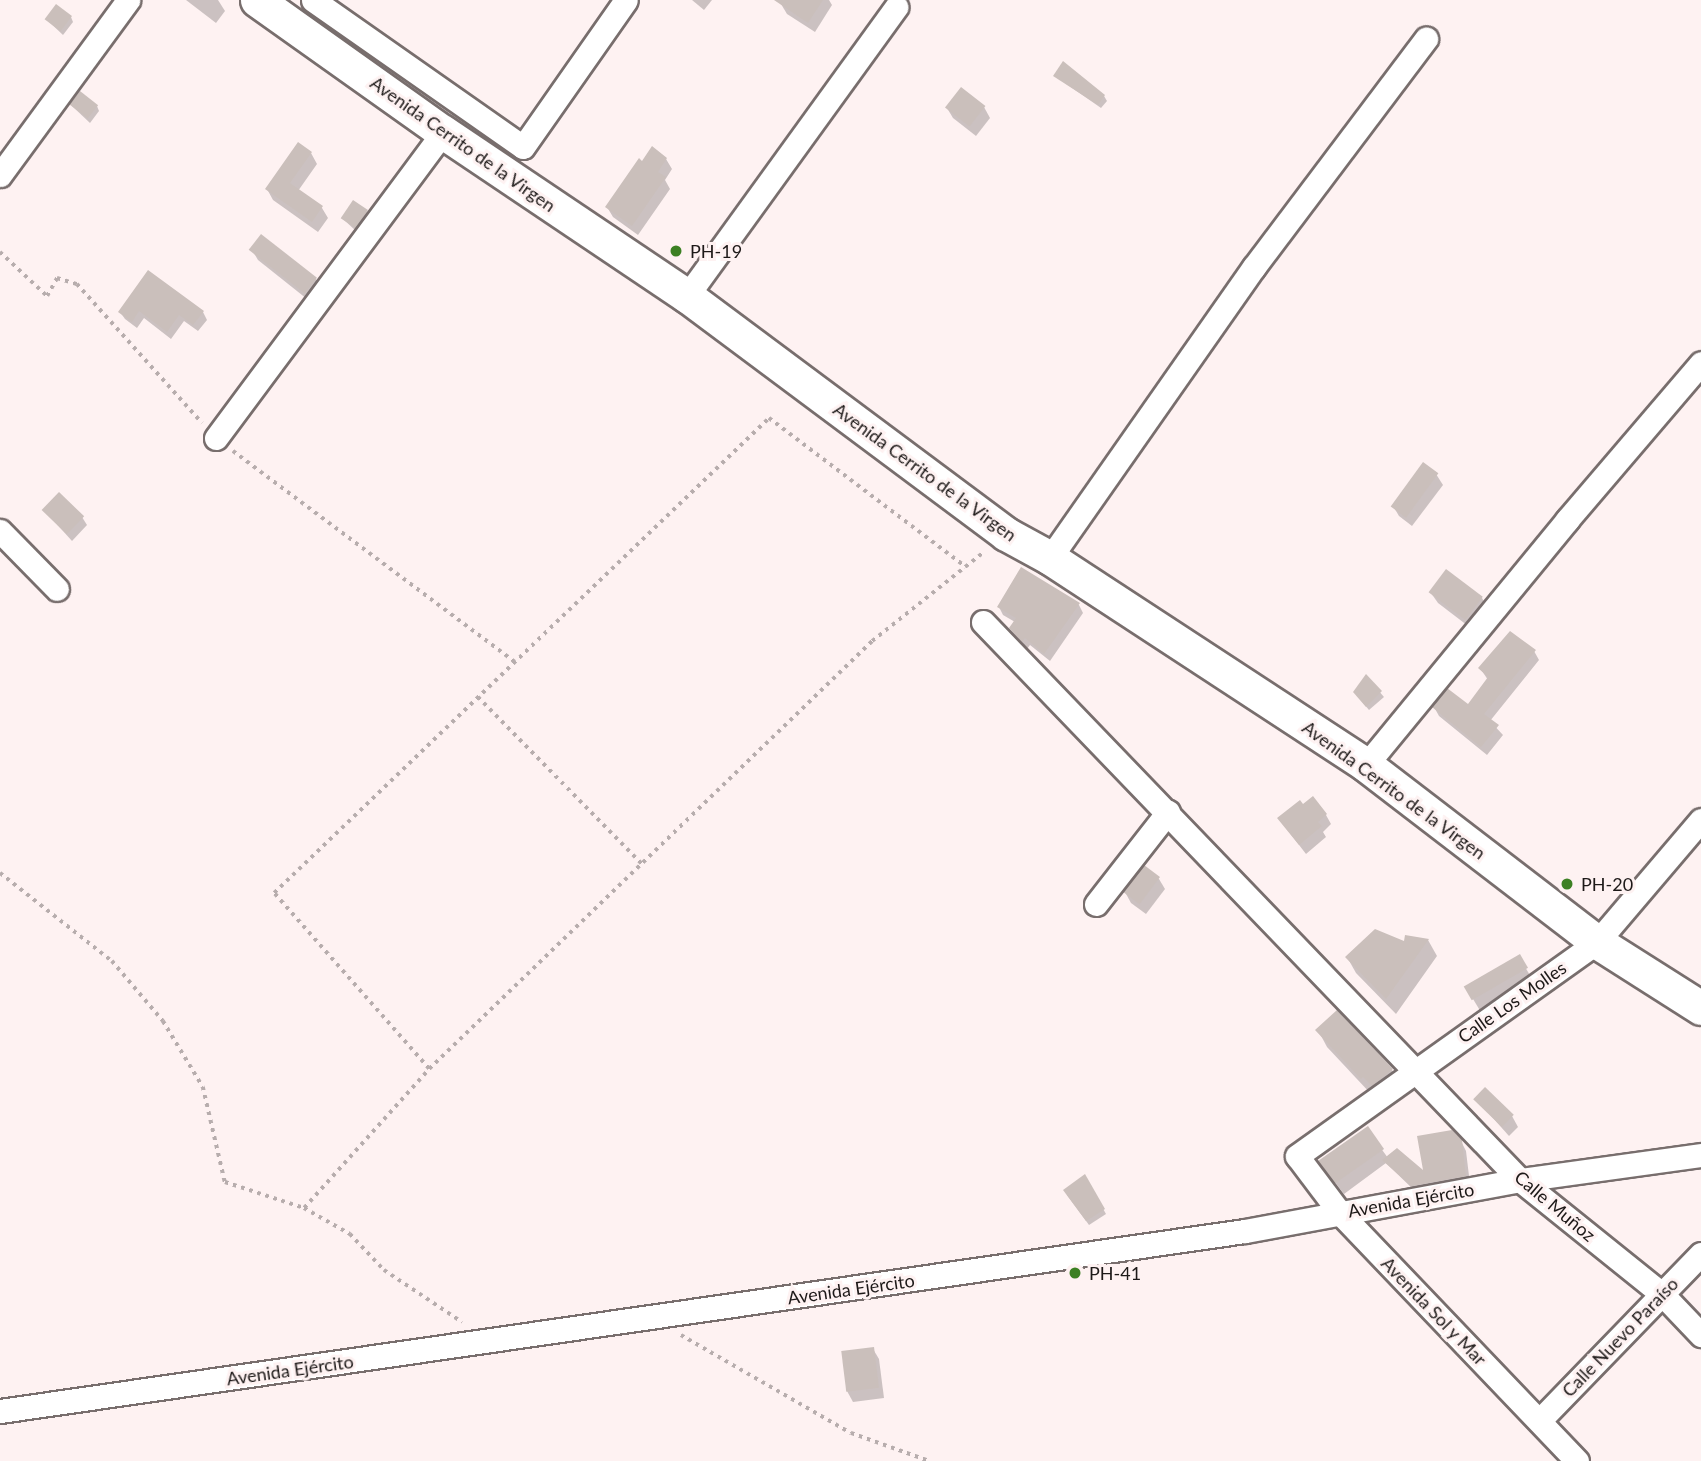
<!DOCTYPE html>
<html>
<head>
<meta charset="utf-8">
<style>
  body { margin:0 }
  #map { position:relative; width:1701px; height:1461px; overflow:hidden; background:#fef2f2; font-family:Lato,sans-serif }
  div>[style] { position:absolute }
  .shadow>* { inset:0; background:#0003; transform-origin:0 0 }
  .building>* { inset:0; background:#cabfbb; transform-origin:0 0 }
  .path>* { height:3.5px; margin-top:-1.75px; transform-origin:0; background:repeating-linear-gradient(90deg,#b7adad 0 3.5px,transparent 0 8.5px) }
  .roads { filter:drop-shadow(2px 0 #786e6d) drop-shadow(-2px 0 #786e6d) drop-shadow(0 2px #786e6d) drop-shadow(0 -2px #786e6d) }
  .street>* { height:23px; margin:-11.5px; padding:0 11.5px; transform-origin:11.5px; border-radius:11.5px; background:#fff }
  .secondary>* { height:33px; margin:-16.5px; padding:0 16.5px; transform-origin:16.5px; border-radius:16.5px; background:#fff }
  .dots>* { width:19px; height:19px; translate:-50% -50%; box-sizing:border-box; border:4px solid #fef2f2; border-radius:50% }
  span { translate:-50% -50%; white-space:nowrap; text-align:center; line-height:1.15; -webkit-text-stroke:6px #fef2f2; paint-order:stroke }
  .street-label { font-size:18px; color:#1d1918 }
  .poi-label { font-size:18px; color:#1d1918 }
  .left { translate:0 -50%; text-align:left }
</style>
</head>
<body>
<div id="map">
  <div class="shadow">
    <div style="clip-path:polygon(186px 0,218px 0,225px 11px,216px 23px)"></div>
    <div style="clip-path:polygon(692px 0,712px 0,704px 10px)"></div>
    <div style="clip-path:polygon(783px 0,829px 0,832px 5px,815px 32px,787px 14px,781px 4px)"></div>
    <div style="clip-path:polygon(71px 17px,73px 22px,63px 35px,46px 19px)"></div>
    <div style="clip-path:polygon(1055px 76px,1104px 96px,1107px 101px,1101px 108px)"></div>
    <div style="clip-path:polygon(72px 106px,97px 106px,99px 111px,90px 123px)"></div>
    <div style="clip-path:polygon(984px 107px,990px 118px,976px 136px,953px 118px,947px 108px)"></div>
    <div style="clip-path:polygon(311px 153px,317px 164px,298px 191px,322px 208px,328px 218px,318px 232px,273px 200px,267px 189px)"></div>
    <div style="clip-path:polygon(666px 159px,672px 169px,665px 180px,670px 189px,638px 235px,613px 217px,607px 207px,643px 163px)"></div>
    <div style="clip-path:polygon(366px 211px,369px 216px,357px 232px,342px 218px)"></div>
    <div style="clip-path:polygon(252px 250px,316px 279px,322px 290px,312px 303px,258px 260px)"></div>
    <div style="clip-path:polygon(148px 273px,203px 312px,207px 320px,198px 331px,184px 321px,171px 339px,144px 318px,137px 328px,125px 319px,120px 312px)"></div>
    <div style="clip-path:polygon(1436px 474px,1443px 485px,1412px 526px,1399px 516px,1393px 506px)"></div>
    <div style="clip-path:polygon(43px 509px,82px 517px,87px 525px,72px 541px)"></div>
    <div style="clip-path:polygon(1431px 593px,1482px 598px,1488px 609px,1472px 629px,1438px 603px)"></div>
    <div style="clip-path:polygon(1079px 605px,1083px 613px,1050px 661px,1030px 645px,1027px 649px,1012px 628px,1015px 622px,1003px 615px,999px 607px)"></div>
    <div style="clip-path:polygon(1534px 651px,1539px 660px,1490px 721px,1503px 735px,1487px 755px,1439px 716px,1434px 707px,1468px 706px,1488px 680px,1480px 668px)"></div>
    <div style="clip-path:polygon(1367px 677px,1384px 697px,1369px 710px,1358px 697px)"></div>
    <div style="clip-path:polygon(1303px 806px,1326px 815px,1331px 824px,1323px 832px,1326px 837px,1306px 854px,1279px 819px)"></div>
    <div style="clip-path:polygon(1144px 868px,1159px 879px,1165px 889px,1146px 914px,1131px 903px,1125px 892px)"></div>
    <div style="clip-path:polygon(1406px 937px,1428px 940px,1437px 956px,1396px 1014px,1356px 973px,1347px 957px,1405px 943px)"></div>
    <div style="left:1519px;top:957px;width:26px;height:61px;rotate:59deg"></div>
    <div style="clip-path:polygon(1318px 1030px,1392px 1070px,1401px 1086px,1371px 1094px,1327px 1047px)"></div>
    <div style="clip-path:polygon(1476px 1099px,1512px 1116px,1518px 1127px,1509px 1136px)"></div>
    <div style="clip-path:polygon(1367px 1129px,1388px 1158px,1426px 1175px,1461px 1141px,1466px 1151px,1470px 1184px,1418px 1194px,1386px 1163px,1344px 1194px,1328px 1173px)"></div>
    <div style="clip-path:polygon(1085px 1177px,1106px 1214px,1089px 1225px,1067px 1195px)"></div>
    <div style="clip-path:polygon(873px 1349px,879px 1359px,884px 1398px,853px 1402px,847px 1391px)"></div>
  </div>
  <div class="building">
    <div style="clip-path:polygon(774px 0,823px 0,808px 23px)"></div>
    <div style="left:56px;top:4px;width:20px;height:19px;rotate:37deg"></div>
    <div style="clip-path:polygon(1063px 61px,1105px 95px,1098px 105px,1053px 76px)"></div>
    <div style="left:961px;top:87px;width:31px;height:26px;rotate:38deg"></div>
    <div style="left:80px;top:91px;width:23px;height:17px;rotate:38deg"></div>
    <div style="clip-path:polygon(298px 142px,312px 152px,290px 183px,323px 206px,312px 222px,265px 189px)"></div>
    <div style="clip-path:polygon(652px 146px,667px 158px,658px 172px,666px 177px,632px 226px,605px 207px,639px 158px,642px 161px)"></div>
    <div style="left:353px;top:200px;width:18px;height:22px;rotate:34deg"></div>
    <div style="left:261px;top:234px;width:71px;height:20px;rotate:38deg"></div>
    <div style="clip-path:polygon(148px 270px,204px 311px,193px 325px,179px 315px,167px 332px,139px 311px,132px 322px,118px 312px)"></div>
    <div style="left:1423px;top:462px;width:19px;height:55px;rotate:36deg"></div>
    <div style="left:59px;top:492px;width:35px;height:25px;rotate:44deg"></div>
    <div style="clip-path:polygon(1021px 567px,1080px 603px,1044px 654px,1025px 638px,1022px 642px,1009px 628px,1016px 618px,997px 607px)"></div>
    <div style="left:1446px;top:569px;width:46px;height:29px;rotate:37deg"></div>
    <div style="clip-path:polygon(1510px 631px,1536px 650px,1484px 714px,1499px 725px,1481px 747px,1432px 707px,1447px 688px,1468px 704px,1488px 677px,1478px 668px)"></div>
    <div style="clip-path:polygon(1366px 674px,1382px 691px,1366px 707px,1353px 692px)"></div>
    <div style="clip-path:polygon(1313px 796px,1327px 814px,1318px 822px,1322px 826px,1299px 845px,1277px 818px,1300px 800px,1303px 804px)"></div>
    <div style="left:1144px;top:865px;width:20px;height:34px;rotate:37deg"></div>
    <div style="clip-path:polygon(1375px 929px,1404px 941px,1405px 935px,1429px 939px,1386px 999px,1345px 957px)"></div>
    <div style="left:1520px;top:954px;width:16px;height:65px;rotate:60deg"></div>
    <div style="clip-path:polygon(1337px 1010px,1393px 1069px,1372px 1086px,1363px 1077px,1361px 1079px,1315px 1030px)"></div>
    <div style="left:1485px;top:1087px;width:40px;height:17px;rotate:44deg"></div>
    <div style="left:1368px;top:1126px;width:28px;height:61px;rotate:55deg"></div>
    <div style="clip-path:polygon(1452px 1130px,1462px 1140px,1466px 1176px,1411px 1186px,1382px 1160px,1397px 1148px,1423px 1170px,1417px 1136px)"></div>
    <div style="clip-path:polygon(1085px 1174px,1105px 1209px,1086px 1221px,1063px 1190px)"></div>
    <div style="left:874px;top:1347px;width:41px;height:33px;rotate:83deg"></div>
  </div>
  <div class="path">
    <div style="left:0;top:252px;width:64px;rotate:43.1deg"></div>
    <div style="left:47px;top:296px;width:21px;rotate:-61deg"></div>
    <div style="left:57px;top:278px;width:21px;rotate:17deg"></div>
    <div style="left:77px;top:284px;width:187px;rotate:48deg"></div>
    <div style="left:233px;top:451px;width:352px;rotate:36.8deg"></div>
    <div style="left:478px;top:697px;width:234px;rotate:45.5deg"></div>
    <div style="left:0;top:873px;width:142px;rotate:38.2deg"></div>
    <div style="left:112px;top:961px;width:79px;rotate:49.6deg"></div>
    <div style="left:163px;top:1021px;width:77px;rotate:58.8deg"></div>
    <div style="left:203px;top:1087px;width:98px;rotate:77deg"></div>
    <div style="left:225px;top:1182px;width:83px;rotate:18.2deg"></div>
    <div style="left:304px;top:1208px;width:53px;rotate:29.5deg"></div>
    <div style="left:350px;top:1234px;width:50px;rotate:46.6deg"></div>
    <div style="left:384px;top:1270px;width:94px;rotate:33.7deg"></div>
    <div style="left:429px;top:1069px;width:235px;rotate:-131.4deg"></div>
    <div style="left:274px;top:893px;width:686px;rotate:-43.82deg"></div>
    <div style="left:769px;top:418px;width:247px;rotate:37.1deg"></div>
    <div style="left:304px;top:1208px;width:187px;rotate:-48deg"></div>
    <div style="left:429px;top:1069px;width:616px;rotate:-44.01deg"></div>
    <div style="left:872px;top:641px;width:144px;rotate:-38.5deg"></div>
    <div style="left:681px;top:1335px;width:196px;rotate:30deg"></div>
    <div style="left:851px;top:1433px;width:83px;rotate:19.7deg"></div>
  </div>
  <div class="roads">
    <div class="street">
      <div style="left:313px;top:0;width:256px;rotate:35deg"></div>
      <div style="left:523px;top:147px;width:179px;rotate:-55deg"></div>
      <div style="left:0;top:175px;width:217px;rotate:-53.8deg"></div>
      <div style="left:687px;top:296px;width:357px;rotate:-54.1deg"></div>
      <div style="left:216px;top:438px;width:381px;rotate:-53.4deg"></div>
      <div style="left:0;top:531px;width:81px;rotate:45.5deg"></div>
      <div style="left:1050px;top:558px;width:355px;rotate:-55deg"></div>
      <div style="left:1254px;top:267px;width:286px;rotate:-53deg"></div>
      <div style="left:983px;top:622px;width:774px;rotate:46.1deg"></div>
      <div style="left:1520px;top:1180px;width:182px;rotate:38.8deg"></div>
      <div style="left:1662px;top:1294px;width:57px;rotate:46.4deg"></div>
      <div style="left:1366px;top:765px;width:317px;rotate:-50.6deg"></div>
      <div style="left:1567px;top:520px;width:206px;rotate:-49.5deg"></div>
      <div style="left:1096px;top:904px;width:117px;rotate:-52deg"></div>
      <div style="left:0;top:1411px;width:1258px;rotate:-8.23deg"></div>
      <div style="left:1245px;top:1231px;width:280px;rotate:-10.5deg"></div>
      <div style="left:1520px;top:1180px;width:183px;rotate:-7.9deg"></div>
      <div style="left:1540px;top:1420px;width:231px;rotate:-45.9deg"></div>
      <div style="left:1577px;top:1461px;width:343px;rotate:-133.7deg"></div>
      <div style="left:1340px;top:1213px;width:71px;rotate:-127deg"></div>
      <div style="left:1297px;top:1156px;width:369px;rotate:-35.5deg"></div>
      <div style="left:1597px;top:942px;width:160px;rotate:-49.6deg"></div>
    </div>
    <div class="secondary">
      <div style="left:257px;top:0;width:228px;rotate:35.4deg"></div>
      <div style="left:443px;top:132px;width:294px;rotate:33.9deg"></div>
      <div style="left:687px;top:296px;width:398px;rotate:36.7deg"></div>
      <div style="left:1006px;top:534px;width:50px;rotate:28.6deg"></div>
      <div style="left:1050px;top:558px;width:378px;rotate:33.2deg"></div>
      <div style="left:1366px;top:765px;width:291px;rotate:37.5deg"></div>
      <div style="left:1597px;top:942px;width:123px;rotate:32.4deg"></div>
    </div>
  </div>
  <div class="dots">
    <div style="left:676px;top:251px;background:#3c8023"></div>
    <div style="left:1567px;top:884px;background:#3c8023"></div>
    <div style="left:1075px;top:1273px;background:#3c8023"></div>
  </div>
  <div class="street-label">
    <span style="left:463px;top:144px;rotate:35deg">Avenida Cerrito de la Virgen</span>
    <span style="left:925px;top:472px;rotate:36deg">Avenida Cerrito de la Virgen</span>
    <span style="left:1394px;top:790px;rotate:36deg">Avenida Cerrito de la Virgen</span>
    <span style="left:1512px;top:1002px;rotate:-35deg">Calle Los Molles</span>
    <span style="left:1411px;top:1200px;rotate:-10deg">Avenida Ejército</span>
    <span style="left:1555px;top:1206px;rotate:40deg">Calle Muñoz</span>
    <span style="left:851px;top:1289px;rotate:-8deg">Avenida Ejército</span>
    <span style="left:1434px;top:1311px;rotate:46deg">Avenida Sol y Mar</span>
    <span style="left:1620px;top:1337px;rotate:-46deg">Calle Nuevo Paraíso</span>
    <span style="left:290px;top:1370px;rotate:-8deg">Avenida Ejército</span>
  </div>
  <div class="poi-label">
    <span class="left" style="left:690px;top:251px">PH-19</span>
    <span class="left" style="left:1581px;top:884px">PH-20</span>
    <span class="left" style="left:1089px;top:1273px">PH-41</span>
  </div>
</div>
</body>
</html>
